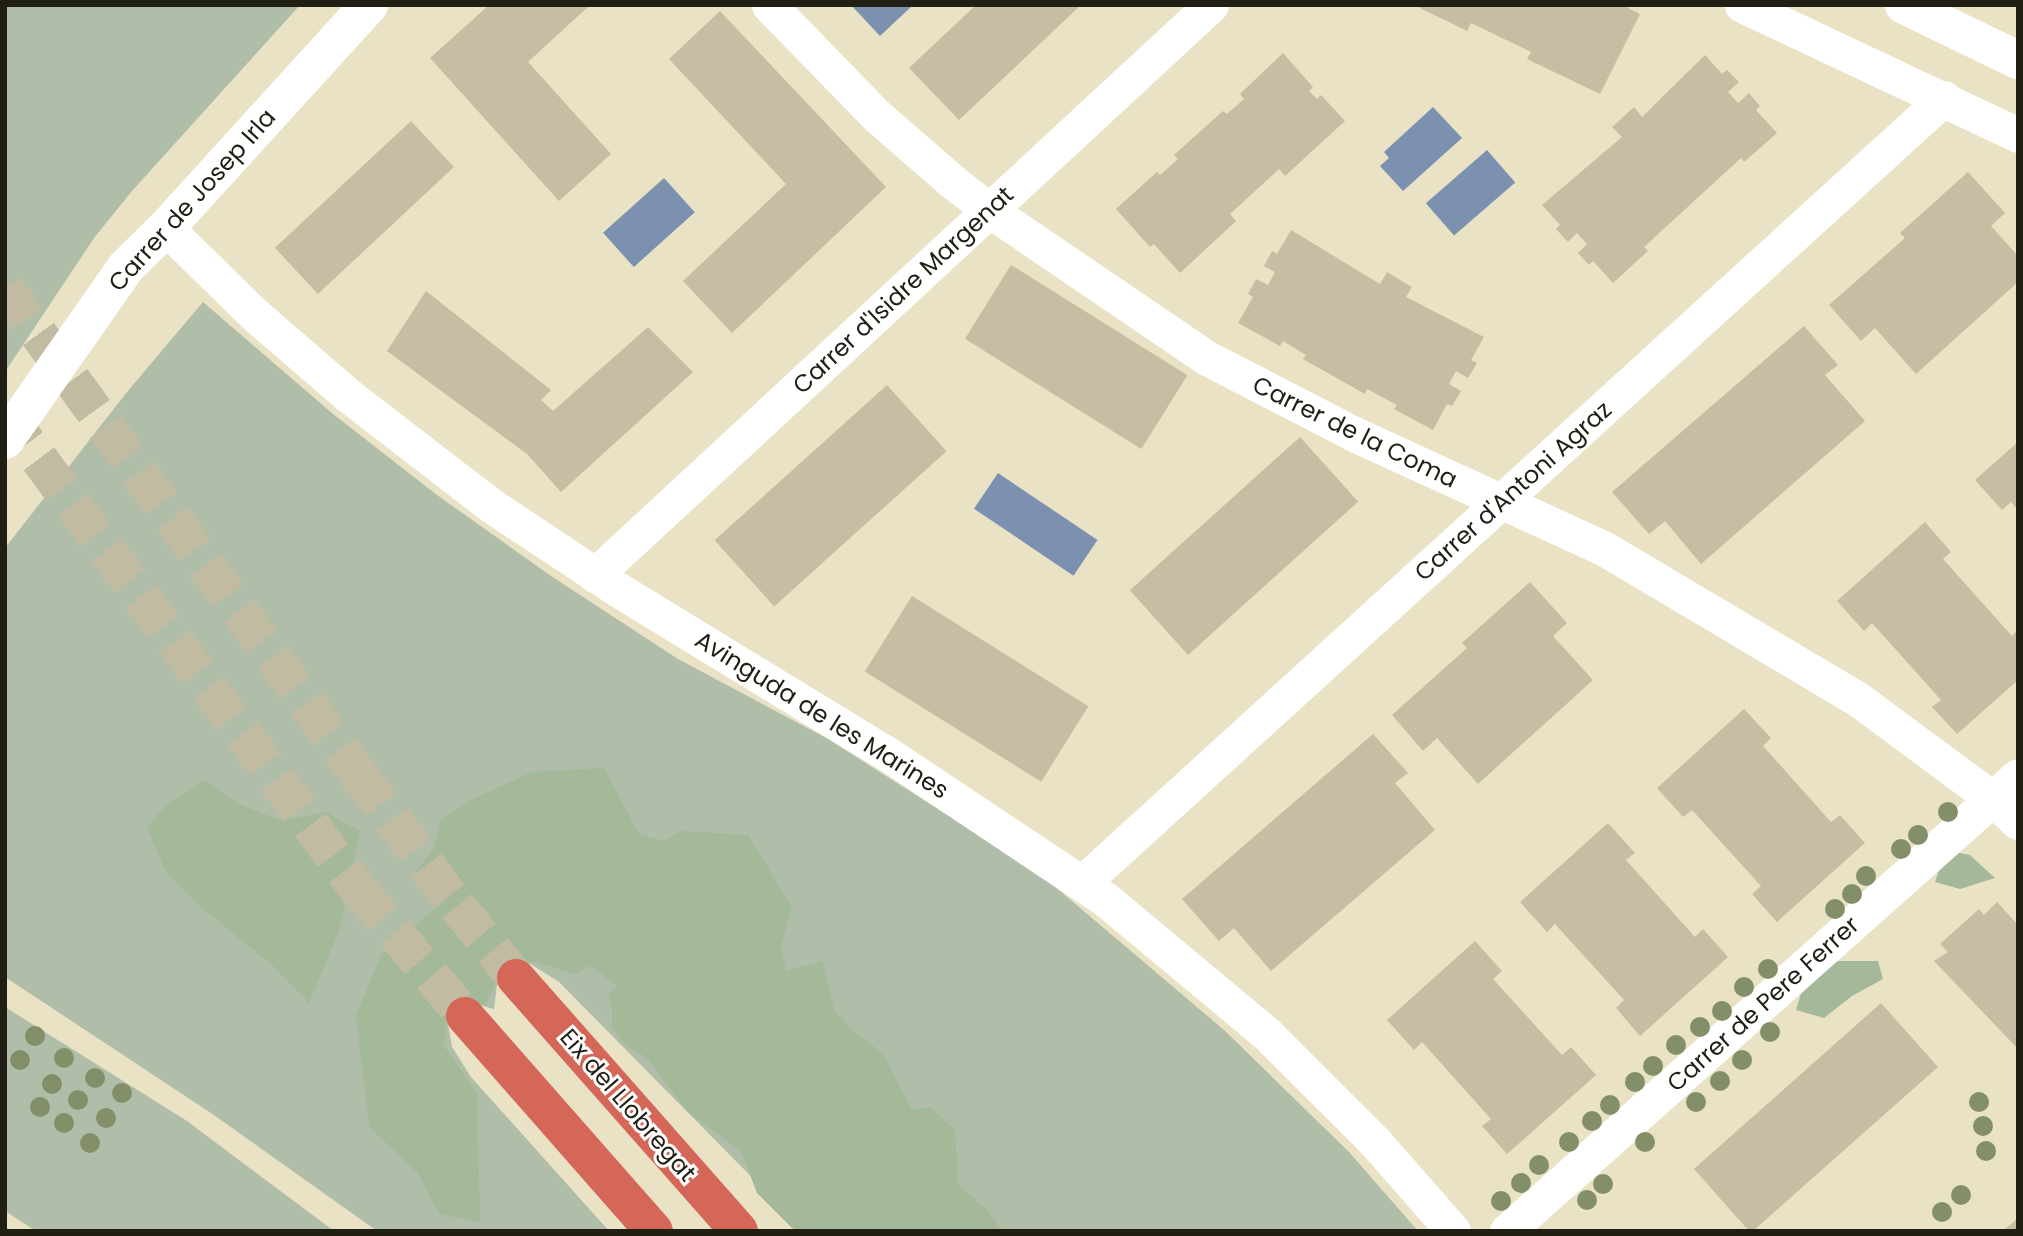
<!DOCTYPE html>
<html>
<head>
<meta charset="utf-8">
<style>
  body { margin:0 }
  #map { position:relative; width:2023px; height:1236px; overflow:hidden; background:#e9e2c5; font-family:Poppins,sans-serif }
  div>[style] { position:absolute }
  .green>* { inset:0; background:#afbda9 }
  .forest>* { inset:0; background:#a3b999 }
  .water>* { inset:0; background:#7b91af; transform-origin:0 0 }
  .building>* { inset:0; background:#c5bea2; transform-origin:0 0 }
  .highway-tunnel>* { height:38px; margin-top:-19px; transform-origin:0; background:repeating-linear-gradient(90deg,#c1bba2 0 38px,transparent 0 57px) }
  .street>* { height:35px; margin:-17.5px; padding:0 17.5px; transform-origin:17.5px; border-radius:17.5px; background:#fff }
  .secondary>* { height:38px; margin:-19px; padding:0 19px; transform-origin:19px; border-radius:19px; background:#fff }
  .highway>* { height:38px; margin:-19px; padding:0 19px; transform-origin:19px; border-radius:19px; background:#d56759 }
  .trees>* { width:20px; height:20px; margin:-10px; border-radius:50%; background:#828f69 }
  span { translate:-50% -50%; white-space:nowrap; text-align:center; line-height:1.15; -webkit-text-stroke:6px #fff; paint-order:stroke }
  .street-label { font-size:24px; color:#211f14 }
  .frame { position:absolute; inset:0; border:7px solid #211f14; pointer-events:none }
</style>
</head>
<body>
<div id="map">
  <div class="green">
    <div style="clip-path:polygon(5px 5px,300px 5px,132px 191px,94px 238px,5px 372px)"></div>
    <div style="clip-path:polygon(203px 302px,333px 414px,437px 495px,551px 576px,678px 659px,828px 739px,1040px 874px,1224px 1030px,1349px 1152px,1418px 1231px,805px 1231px,559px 982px,529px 963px,504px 974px,497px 985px,494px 1009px,476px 1004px,448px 1024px,452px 1047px,471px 1077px,609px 1231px,377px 1231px,214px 1115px,5px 977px,5px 548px,127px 392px)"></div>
    <div style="clip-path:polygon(5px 1007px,187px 1121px,334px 1231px,36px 1231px,5px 1211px)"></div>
  </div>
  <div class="forest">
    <div style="clip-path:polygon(604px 768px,639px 834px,662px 841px,682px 831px,748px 835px,792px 907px,781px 946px,786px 971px,822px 961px,835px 1011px,851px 1029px,883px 1054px,912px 1110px,930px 1107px,955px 1130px,958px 1184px,989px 1212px,1002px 1231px,797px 1231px,792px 1228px,757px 1193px,741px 1151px,689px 1113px,646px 1057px,627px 1046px,612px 1028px,612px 1005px,608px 995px,617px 985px,590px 966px,574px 974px,536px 962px,502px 969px,486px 1004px,447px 1013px,444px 1046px,477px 1093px,480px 1222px,439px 1214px,418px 1173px,369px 1127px,356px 1015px,382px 953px,445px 901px,444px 890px,415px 873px,434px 848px,441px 820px,471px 800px,532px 772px)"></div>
    <div style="clip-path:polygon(205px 780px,239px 804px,282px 821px,325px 812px,360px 831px,339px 931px,309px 1003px,272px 965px,207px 912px,165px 871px,147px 827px,167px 804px)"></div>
    <div style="clip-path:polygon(1946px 850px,1970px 855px,1995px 878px,1960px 889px,1935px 882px)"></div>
    <div style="clip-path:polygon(1830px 961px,1878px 961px,1883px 979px,1852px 996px,1824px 1018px,1796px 1010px,1805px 980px)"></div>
  </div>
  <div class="water">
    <div style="clip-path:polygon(851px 5px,913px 5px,880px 36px)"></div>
    <div style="clip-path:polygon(1433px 107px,1462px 138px,1403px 191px,1380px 166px,1389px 158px,1384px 152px)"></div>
    <div style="left:1487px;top:150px;width:43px;height:81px;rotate:49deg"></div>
    <div style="left:664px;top:178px;width:46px;height:82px;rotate:48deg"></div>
    <div style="left:998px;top:473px;width:120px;height:43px;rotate:34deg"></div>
  </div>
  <div class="building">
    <div style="clip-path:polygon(489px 5px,590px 5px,528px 62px,611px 154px,559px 201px,430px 58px)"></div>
    <div style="clip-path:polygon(976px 5px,1081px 5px,959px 120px,909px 68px)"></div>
    <div style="clip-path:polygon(1414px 5px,1622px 5px,1640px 14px,1600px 94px,1527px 59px,1531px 52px,1471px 23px,1467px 31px)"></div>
    <div style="clip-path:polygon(720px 11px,886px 187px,732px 333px,683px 281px,786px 184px,669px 59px)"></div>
    <div style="clip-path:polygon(1283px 53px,1313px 87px,1309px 91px,1317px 99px,1321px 95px,1345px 121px,1285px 176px,1279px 169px,1230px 214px,1236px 221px,1180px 273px,1154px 244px,1150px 247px,1116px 209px,1157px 172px,1160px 175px,1178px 159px,1174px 155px,1223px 111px,1227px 114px,1244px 99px,1240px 94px)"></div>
    <div style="clip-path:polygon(1705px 55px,1722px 74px,1727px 70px,1739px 82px,1728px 92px,1738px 103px,1749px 93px,1760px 106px,1756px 110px,1777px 133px,1744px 162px,1741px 158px,1644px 247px,1648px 251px,1613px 283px,1593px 261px,1589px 265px,1578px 253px,1587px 244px,1577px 233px,1568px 242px,1556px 229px,1560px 225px,1542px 205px,1622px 137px,1612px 127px,1634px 107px,1642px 117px)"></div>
    <div style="left:411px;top:121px;width:63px;height:186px;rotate:47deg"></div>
    <div style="clip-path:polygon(1968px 172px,2005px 213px,1991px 226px,2018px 256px,2018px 282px,1916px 374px,1875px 328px,1861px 341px,1829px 305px,1905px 238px,1900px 233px)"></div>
    <div style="clip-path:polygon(1291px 230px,1380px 284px,1387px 272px,1412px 287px,1406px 297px,1484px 337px,1471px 360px,1477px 363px,1468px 378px,1456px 371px,1449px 384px,1461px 391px,1452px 406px,1447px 404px,1433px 430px,1394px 409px,1397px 405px,1367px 389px,1365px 394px,1303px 359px,1306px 355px,1283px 341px,1280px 346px,1238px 323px,1253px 297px,1248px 294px,1256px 279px,1268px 285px,1275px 272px,1264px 266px,1272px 251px,1277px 254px)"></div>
    <div style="left:1011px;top:265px;width:208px;height:87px;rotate:32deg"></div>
    <div style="clip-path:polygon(426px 291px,551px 390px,541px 400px,553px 411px,648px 327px,693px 372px,561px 492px,527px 454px,387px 351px)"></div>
    <div style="clip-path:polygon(1804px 326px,1838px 365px,1825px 375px,1865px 421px,1701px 564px,1665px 521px,1649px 534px,1612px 492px)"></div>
    <div style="left:887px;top:385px;width:89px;height:232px;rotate:48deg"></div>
    <div style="left:1300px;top:437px;width:87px;height:229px;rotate:48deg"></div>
    <div style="clip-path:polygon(2018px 442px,2018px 510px,2011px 502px,2002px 510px,1975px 480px)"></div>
    <div style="clip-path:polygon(1925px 522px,1951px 552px,1943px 559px,2012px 636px,2018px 630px,2018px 680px,1957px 734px,1932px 707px,1941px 700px,1872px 623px,1864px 631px,1837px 601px)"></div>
    <div style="clip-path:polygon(1530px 582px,1567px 623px,1553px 636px,1593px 680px,1478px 784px,1437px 738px,1423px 751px,1392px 715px,1467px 648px,1462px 643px)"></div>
    <div style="left:912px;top:596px;width:208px;height:89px;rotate:32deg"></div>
    <div style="clip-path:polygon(1744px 709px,1771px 738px,1763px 746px,1831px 822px,1840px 815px,1865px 843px,1777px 922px,1752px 894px,1761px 886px,1692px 810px,1683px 817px,1657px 788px)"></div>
    <div style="clip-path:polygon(1373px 734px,1408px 773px,1395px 783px,1435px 830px,1271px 971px,1234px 928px,1219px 941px,1182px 899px)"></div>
    <div style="clip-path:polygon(1608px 823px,1635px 853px,1626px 860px,1695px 937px,1703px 929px,1728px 957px,1640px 1036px,1616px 1008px,1624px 1000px,1555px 924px,1547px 932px,1520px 902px)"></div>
    <div style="clip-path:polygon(1997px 902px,2018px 925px,2018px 1049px,1934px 961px,1948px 952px,1940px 944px,1979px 909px,1984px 915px)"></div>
    <div style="clip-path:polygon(1475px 941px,1502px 971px,1493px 979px,1562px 1055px,1571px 1047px,1596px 1075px,1507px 1154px,1482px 1126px,1491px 1119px,1422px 1042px,1414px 1050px,1387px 1020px)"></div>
    <div style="clip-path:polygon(1881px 1003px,1938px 1067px,1753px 1231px,1749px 1231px,1694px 1169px)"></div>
    <div style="clip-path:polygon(2018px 1218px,2018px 1231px,2003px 1231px)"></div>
  </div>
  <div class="highway-tunnel">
    <div style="left:5px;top:288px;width:601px;rotate:54.01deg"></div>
    <div style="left:358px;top:774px;width:165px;rotate:53.1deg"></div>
    <div style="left:457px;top:906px;width:93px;rotate:50.7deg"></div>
    <div style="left:5px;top:413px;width:593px;rotate:53.44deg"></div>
    <div style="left:358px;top:889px;width:166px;rotate:49.9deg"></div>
  </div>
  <div class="street">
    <div style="left:769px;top:5px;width:155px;rotate:45.8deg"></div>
    <div style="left:877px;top:116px;width:101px;rotate:41deg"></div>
    <div style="left:953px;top:182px;width:46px;rotate:37.9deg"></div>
    <div style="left:989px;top:210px;width:263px;rotate:34.2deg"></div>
    <div style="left:1207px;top:358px;width:165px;rotate:27.3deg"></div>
    <div style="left:1354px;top:434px;width:276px;rotate:24.6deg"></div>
    <div style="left:1605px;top:549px;width:295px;rotate:30.7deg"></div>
    <div style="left:1859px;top:700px;width:167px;rotate:36.5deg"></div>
    <div style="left:1993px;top:799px;width:34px;rotate:43deg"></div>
    <div style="left:1742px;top:5px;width:305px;rotate:25.2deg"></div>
    <div style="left:166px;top:228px;width:123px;rotate:44.3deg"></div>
    <div style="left:254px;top:314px;width:125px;rotate:40.8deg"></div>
    <div style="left:349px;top:396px;width:180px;rotate:37.6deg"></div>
    <div style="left:492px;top:506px;width:150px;rotate:33.6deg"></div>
    <div style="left:617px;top:589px;width:315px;rotate:31.4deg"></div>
    <div style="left:886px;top:753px;width:263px;rotate:33.7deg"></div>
    <div style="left:1105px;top:899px;width:212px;rotate:39.8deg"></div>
    <div style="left:1268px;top:1035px;width:153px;rotate:45deg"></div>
    <div style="left:1376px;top:1143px;width:117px;rotate:48.8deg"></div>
    <div style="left:595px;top:575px;width:839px;rotate:-42.78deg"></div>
    <div style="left:1082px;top:883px;width:1166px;rotate:-42.32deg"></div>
    <div style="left:1507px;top:1231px;width:684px;rotate:-41.68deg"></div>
  </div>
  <div class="secondary">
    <div style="left:1904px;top:5px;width:127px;rotate:25.8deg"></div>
    <div style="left:5px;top:440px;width:211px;rotate:-55deg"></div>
    <div style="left:126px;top:267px;width:56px;rotate:-44.3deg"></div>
    <div style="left:166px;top:228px;width:302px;rotate:-47.7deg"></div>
  </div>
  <div class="highway">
    <div style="left:516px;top:978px;width:337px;rotate:48.6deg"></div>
    <div style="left:465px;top:1016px;width:286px;rotate:48.7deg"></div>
  </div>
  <div class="trees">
    <div style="left:1948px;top:812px"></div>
    <div style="left:1918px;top:835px"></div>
    <div style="left:1901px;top:849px"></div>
    <div style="left:1866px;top:876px"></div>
    <div style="left:1852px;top:894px"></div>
    <div style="left:1835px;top:909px"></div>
    <div style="left:1768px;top:969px"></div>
    <div style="left:1744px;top:987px"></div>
    <div style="left:1722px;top:1011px"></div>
    <div style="left:1700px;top:1027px"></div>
    <div style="left:1770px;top:1032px"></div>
    <div style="left:35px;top:1036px"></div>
    <div style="left:1676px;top:1045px"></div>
    <div style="left:64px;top:1058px"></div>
    <div style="left:20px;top:1060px"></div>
    <div style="left:1742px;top:1060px"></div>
    <div style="left:1653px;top:1066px"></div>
    <div style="left:95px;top:1078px"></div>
    <div style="left:1720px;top:1081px"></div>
    <div style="left:1635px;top:1082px"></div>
    <div style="left:52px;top:1084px"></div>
    <div style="left:122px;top:1093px"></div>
    <div style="left:78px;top:1100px"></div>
    <div style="left:1696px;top:1102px"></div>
    <div style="left:1979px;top:1102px"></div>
    <div style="left:1610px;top:1105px"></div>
    <div style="left:40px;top:1107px"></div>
    <div style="left:106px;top:1118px"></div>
    <div style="left:1592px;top:1121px"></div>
    <div style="left:64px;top:1123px"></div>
    <div style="left:1983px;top:1126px"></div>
    <div style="left:1569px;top:1142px"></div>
    <div style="left:1645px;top:1142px"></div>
    <div style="left:90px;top:1143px"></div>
    <div style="left:1986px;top:1151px"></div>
    <div style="left:1539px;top:1165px"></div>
    <div style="left:1521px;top:1183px"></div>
    <div style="left:1603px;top:1184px"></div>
    <div style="left:1961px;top:1195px"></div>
    <div style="left:1587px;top:1200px"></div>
    <div style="left:1501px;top:1201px"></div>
    <div style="left:1942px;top:1212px"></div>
  </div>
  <div class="street-label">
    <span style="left:192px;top:200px;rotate:-48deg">Carrer de Josep Irla</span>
    <span style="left:903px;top:290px;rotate:-43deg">Carrer d'Isidre Margenat</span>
    <span style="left:1355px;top:432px;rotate:26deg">Carrer de la Coma</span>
    <span style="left:1513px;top:491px;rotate:-42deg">Carrer d'Antoni Agraz</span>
    <span style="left:822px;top:715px;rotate:32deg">Avinguda de les Marines</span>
    <span style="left:1763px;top:1004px;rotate:-42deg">Carrer de Pere Ferrer</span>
    <span style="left:628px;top:1105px;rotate:49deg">Eix del Llobregat</span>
  </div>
  <div class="frame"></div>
</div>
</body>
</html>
